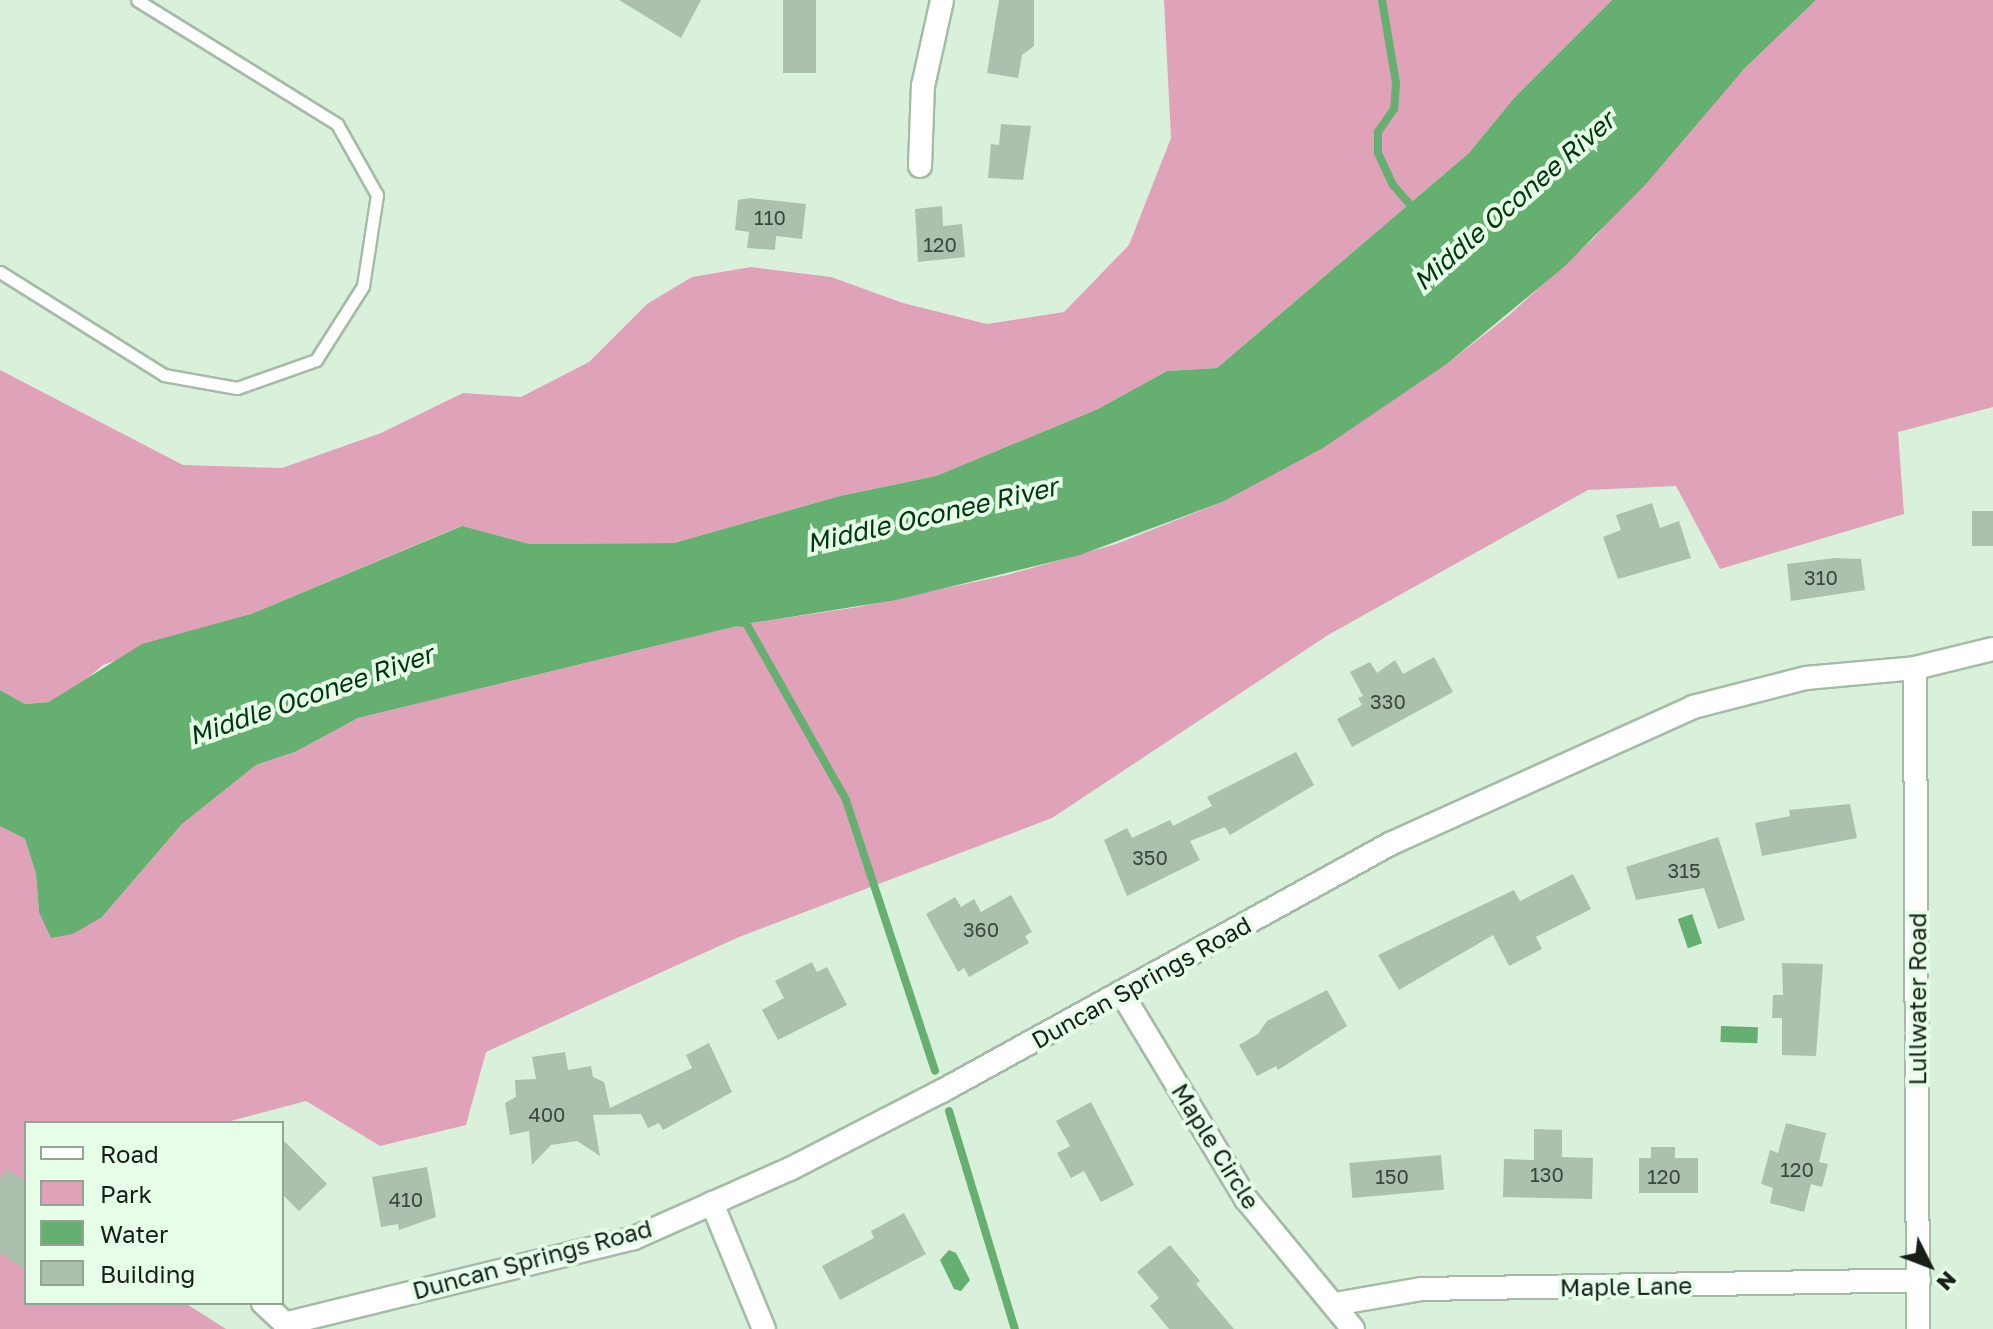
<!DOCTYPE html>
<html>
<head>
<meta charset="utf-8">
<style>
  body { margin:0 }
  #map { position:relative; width:1993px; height:1329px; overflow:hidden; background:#d9f0db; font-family:"Golos Text",sans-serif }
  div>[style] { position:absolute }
  .green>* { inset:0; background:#e0a2b9 }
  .water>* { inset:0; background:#65af71; transform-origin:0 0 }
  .stream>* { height:8px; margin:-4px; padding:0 4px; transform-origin:4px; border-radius:4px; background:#65af71 }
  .building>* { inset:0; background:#abc1ad; transform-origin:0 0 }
  .roads { filter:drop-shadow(2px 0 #a5bba7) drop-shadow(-2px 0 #a5bba7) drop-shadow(0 2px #a5bba7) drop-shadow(0 -2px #a5bba7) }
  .lane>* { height:11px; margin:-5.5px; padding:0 5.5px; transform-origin:5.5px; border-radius:5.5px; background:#fff }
  .street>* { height:22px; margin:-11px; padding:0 11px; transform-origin:11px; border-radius:11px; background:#fff }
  span { translate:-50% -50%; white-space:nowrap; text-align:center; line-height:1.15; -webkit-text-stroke:8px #e6fde8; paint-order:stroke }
  .number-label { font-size:20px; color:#3c483d }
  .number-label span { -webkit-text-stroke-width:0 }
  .street-label { font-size:24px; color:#171f18 }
  .water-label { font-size:26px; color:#00370f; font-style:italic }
  .legend { position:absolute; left:24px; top:1121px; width:260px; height:184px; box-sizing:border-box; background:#e6fde8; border:2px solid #93a495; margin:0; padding:10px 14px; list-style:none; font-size:24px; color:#171f18 }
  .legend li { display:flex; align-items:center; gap:16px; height:40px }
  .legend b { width:40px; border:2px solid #93a495 }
  .north { position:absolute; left:1889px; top:1225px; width:80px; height:80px; -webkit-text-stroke:6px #e6fde8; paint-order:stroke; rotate:132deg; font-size:22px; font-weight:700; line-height:32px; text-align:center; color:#171f18 }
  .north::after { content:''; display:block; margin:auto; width:28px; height:36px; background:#171f18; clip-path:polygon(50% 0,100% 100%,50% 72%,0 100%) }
</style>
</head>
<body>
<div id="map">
  <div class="green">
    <div style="clip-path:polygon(1164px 0,1612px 0,1514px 98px,1469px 153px,1217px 368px,1167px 371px,1098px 409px,936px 476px,840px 496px,674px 543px,530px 544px,461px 526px,251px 614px,103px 665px,71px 692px,49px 702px,25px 704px,0 690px,0 370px,183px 465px,282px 468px,381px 433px,463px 393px,521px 397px,589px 362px,647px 304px,692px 277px,751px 267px,831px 277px,903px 303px,987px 324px,1064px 312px,1129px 245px,1171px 138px)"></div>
    <div style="clip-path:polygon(1816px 0,1993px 0,1993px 407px,1898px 432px,1904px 514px,1720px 569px,1676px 486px,1588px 490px,1328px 635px,1052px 818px,739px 937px,486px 1052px,466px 1125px,380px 1146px,306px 1101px,223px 1123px,26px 1123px,26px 1303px,185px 1303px,226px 1329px,0 1329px,0 826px,25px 839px,36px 874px,39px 912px,102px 917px,182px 824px,256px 765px,295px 752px,358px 718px,746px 624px,858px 607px,1007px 575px,1116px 544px,1222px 502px,1448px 363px,1508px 316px,1593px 239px,1744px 69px)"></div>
  </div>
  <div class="water">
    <div style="clip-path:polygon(1612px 0,1816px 0,1744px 69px,1645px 185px,1565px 266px,1448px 363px,1323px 448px,1222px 502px,1080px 555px,896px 600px,746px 624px,358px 718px,295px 752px,256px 765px,182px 824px,102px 917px,73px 934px,51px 938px,39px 912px,36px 874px,25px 839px,0 826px,0 690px,25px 704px,49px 702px,142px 644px,251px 614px,462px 526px,530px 544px,674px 543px,840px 496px,936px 476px,1098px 409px,1167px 371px,1217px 368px,1469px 153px,1514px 98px)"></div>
    <div style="left:1692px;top:914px;width:31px;height:15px;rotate:71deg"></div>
    <div style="left:1721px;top:1026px;width:37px;height:16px;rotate:2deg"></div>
    <div style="clip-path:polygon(949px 1250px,956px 1253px,970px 1280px,961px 1291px,954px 1289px,940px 1260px)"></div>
  </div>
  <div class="stream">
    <div style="left:1382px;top:0;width:84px;rotate:80.4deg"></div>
    <div style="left:1396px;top:83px;width:26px;rotate:94deg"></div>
    <div style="left:1394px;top:109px;width:28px;rotate:125deg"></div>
    <div style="left:1378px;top:132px;width:21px;rotate:90deg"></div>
    <div style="left:1378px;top:153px;width:35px;rotate:65deg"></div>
    <div style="left:1393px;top:185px;width:37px;rotate:49deg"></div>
    <div style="left:735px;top:622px;width:11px;rotate:5deg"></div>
    <div style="left:746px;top:623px;width:203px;rotate:60.5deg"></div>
    <div style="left:846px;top:800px;width:285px;rotate:71.8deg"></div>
    <div style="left:949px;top:1111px;width:228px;rotate:73.2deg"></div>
  </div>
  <div class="building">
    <div style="clip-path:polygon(619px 0,701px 0,681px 38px)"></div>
    <div style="left:783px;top:0;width:33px;height:73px"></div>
    <div style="clip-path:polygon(999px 0,1034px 0,1034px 46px,1022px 55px,1018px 78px,987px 73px)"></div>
    <div style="clip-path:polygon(1001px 124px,1031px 126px,1023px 180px,988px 178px,991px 144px,999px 145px)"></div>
    <div style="clip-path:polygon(750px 198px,806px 204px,802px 239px,776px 236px,775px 250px,747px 248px,749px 232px,735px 230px,738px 200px)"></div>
    <div style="clip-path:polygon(942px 206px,943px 226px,962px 224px,965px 257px,918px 262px,915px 209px)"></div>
    <div style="clip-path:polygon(1652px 503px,1660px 528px,1679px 521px,1691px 558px,1618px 579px,1603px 537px,1621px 530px,1616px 515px)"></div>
    <div style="left:1993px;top:511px;width:35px;height:21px;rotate:90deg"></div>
    <div style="clip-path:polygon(1835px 558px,1861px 559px,1865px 590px,1791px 601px,1787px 564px)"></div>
    <div style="clip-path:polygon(1434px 657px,1453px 692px,1352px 747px,1337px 719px,1362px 705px,1358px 698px,1363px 696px,1350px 672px,1370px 662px,1377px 673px,1395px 660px,1403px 674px)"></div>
    <div style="clip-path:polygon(1296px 752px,1314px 785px,1230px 835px,1225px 827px,1190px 841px,1200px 860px,1127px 896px,1104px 840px,1127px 828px,1132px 838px,1170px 820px,1173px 826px,1212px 806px,1207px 797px)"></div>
    <div style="clip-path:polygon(1850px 804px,1857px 838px,1762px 856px,1755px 823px,1790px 816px,1789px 810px)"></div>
    <div style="clip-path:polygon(1718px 837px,1745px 920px,1718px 929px,1704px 888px,1636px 900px,1626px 867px)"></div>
    <div style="clip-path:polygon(1573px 874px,1591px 909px,1536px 937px,1542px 949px,1509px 966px,1493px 935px,1399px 990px,1378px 955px,1514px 890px,1520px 901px)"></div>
    <div style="clip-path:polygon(1011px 895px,1032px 932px,1025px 936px,1029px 943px,969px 977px,964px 968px,958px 972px,926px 914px,955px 897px,961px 907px,974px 899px,981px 912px)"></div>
    <div style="clip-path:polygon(812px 962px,817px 972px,827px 967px,847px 1005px,778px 1040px,762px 1010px,784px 998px,775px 981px)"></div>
    <div style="clip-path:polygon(1782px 963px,1823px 964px,1816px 1056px,1782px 1055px,1782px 1018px,1772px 1018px,1773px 995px,1783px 995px)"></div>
    <div style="clip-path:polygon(1327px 990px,1347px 1026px,1278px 1070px,1276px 1066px,1257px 1076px,1239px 1045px,1258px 1034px,1267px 1021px)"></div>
    <div style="clip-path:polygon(709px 1043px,732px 1092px,663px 1130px,659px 1123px,648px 1128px,641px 1114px,593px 1115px,600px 1156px,577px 1141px,551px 1145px,532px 1165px,529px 1131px,510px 1135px,505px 1103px,516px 1097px,515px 1080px,536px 1079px,532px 1057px,565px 1052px,568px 1070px,591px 1066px,593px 1077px,604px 1082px,610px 1108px,692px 1068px,686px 1055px)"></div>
    <div style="clip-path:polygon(1091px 1102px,1134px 1185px,1101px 1202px,1084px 1171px,1071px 1178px,1057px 1153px,1070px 1146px,1056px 1121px)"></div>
    <div style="clip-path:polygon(1786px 1123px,1826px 1133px,1819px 1162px,1828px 1164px,1822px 1187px,1811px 1184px,1804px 1212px,1770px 1203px,1773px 1188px,1761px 1184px,1770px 1150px,1778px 1153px)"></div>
    <div style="clip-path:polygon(1534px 1129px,1562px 1130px,1562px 1157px,1593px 1158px,1592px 1199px,1503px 1197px,1504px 1159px,1534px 1160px)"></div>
    <div style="clip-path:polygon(282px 1139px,327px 1184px,299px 1211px,282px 1194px)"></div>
    <div style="clip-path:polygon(1651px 1147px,1675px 1147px,1675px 1158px,1698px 1158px,1698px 1193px,1639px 1193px,1639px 1158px,1651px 1158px)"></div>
    <div style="left:1441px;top:1155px;width:35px;height:92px;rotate:85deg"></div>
    <div style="clip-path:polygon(427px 1167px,436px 1217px,399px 1230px,398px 1224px,381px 1227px,372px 1177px)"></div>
    <div style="clip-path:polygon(7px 1169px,26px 1181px,26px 1270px,0 1253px,0 1179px)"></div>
    <div style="clip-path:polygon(904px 1213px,926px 1254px,840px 1300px,822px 1266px,874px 1238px,871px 1231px)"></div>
    <div style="clip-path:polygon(1170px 1245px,1200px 1281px,1196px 1284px,1234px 1329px,1169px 1329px,1150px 1306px,1159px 1298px,1137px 1272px)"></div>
  </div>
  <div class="roads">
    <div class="lane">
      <div style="left:0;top:272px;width:194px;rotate:32.1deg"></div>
      <div style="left:164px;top:375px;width:74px;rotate:10.1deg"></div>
      <div style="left:237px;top:388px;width:84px;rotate:-19.5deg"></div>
      <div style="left:316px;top:360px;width:88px;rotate:-57.6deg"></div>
      <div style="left:363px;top:286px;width:92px;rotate:-81.3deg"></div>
      <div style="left:377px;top:195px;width:81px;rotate:-119.4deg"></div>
      <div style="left:337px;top:124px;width:235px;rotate:-148.2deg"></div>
    </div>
    <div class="street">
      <div style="left:920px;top:166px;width:80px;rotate:-87.9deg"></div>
      <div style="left:923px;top:86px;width:88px;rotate:-77.5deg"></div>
      <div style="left:1915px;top:668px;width:661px;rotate:89.74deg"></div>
      <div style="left:1121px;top:992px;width:242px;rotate:58.9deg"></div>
      <div style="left:1246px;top:1199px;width:168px;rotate:50.5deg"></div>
      <div style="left:712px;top:1203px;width:136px;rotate:67.6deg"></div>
      <div style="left:263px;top:1303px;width:38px;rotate:43deg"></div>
      <div style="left:1335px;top:1304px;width:87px;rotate:-9.9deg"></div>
      <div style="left:1421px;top:1289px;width:498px;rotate:-1deg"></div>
      <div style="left:288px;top:1323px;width:356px;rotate:-13.8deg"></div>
      <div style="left:634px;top:1238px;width:171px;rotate:-23.9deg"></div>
      <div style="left:790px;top:1169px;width:171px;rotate:-27.2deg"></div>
      <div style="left:942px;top:1091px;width:512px;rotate:-28.87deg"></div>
      <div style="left:1390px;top:844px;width:333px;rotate:-24.3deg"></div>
      <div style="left:1693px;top:707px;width:117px;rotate:-14.4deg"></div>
      <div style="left:1806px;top:678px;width:109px;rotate:-5.2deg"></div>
      <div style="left:1915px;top:668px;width:80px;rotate:-13.7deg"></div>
    </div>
  </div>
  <div class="number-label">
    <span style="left:770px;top:217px">110</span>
    <span style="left:940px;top:244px">120</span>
    <span style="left:1821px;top:577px">310</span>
    <span style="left:1388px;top:701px">330</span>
    <span style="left:1150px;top:857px">350</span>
    <span style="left:1684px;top:870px">315</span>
    <span style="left:981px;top:929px">360</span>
    <span style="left:547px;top:1114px">400</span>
    <span style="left:1797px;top:1169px">120</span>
    <span style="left:1547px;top:1174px">130</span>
    <span style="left:1392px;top:1176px">150</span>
    <span style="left:1664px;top:1176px">120</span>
    <span style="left:406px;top:1199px">410</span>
  </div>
  <div class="street-label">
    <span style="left:1141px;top:982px;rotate:-29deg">Duncan Springs Road</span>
    <span style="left:1917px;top:999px;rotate:-90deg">Lullwater Road</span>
    <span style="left:1216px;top:1146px;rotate:58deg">Maple Circle</span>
    <span style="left:532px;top:1259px;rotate:-15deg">Duncan Springs Road</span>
    <span style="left:1626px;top:1286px;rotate:-1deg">Maple Lane</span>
  </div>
  <div class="water-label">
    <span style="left:1514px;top:201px;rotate:-41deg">Middle Oconee River</span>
    <span style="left:932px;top:515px;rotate:-13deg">Middle Oconee River</span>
    <span style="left:311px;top:695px;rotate:-19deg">Middle Oconee River</span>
  </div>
  <ul class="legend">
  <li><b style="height:10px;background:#fff"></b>Road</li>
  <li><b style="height:22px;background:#e0a2b9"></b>Park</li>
  <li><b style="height:22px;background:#65af71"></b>Water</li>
  <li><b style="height:22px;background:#abc1ad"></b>Building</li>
  </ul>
  <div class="north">N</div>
</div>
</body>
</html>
